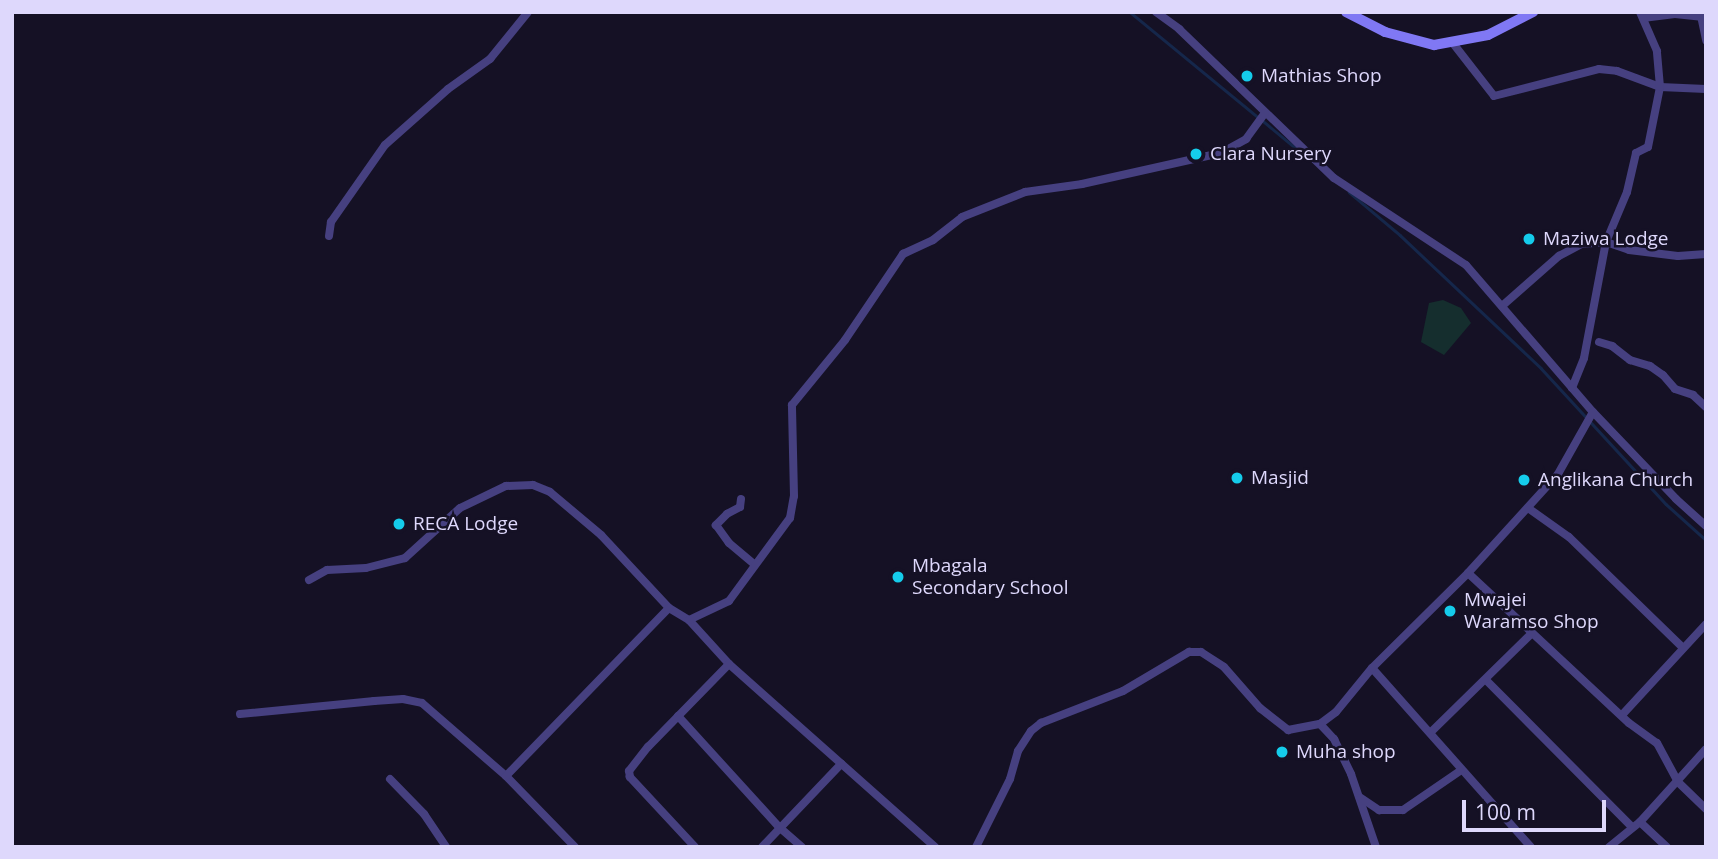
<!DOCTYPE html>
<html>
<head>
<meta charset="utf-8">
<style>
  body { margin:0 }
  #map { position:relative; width:1718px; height:859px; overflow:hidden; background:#151125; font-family:"Open Sans",sans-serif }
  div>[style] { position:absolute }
  .green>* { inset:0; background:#152e2e }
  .stream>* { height:2.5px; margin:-1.25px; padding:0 1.25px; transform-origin:1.25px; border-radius:1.25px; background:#15274b }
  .street>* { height:8px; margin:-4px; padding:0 4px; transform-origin:4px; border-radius:4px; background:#464080 }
  .secondary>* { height:10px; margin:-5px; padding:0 5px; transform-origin:5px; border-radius:5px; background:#8078f4 }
  .dots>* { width:19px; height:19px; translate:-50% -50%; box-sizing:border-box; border:4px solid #151125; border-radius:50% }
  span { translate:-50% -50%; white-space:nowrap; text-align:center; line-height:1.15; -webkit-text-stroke:5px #151125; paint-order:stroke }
  .poi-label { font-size:19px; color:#ded8fc }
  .left { translate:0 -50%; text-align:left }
  .frame { position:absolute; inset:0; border:14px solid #ded8fc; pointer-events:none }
  .scale { position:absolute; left:1462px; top:800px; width:144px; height:32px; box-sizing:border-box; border:4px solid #ded8fc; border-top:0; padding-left:9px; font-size:21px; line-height:24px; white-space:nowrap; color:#ded8fc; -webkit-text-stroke:5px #151125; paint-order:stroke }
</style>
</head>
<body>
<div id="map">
  <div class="green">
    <div style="clip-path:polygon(1443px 300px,1461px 308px,1471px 323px,1444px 355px,1421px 342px,1429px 303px)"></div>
  </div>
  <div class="stream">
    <div style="left:1130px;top:12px;width:166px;rotate:39.4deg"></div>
    <div style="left:1263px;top:121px;width:60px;rotate:39.6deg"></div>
    <div style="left:1349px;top:192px;width:67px;rotate:40.1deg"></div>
    <div style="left:1400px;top:235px;width:194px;rotate:43.3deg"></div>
    <div style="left:1541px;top:368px;width:185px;rotate:47.4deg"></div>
    <div style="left:1666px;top:504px;width:54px;rotate:42deg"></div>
  </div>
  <div class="street">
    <div style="left:1156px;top:12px;width:29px;rotate:36deg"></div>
    <div style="left:1179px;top:29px;width:215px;rotate:43.9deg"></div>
    <div style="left:1334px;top:178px;width:158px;rotate:33.4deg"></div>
    <div style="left:1466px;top:265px;width:194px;rotate:49.2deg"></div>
    <div style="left:1593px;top:412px;width:120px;rotate:46.3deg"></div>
    <div style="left:1676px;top:499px;width:40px;rotate:42deg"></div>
    <div style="left:1701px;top:16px;width:25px;rotate:78deg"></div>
    <div style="left:1643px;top:18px;width:32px;rotate:-7deg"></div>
    <div style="left:1675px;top:14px;width:31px;rotate:6deg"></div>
    <div style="left:1452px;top:42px;width:68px;rotate:52.1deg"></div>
    <div style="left:1494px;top:96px;width:108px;rotate:-14.4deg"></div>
    <div style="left:1599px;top:69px;width:18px;rotate:6deg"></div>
    <div style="left:1617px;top:71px;width:46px;rotate:20.4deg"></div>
    <div style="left:1660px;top:87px;width:46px;rotate:2.5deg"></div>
    <div style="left:329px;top:236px;width:14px;rotate:-82deg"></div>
    <div style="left:331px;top:222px;width:94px;rotate:-55deg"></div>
    <div style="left:385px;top:145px;width:84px;rotate:-41.6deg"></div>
    <div style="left:448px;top:89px;width:52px;rotate:-35.5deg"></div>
    <div style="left:490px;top:59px;width:60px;rotate:-51deg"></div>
    <div style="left:1502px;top:306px;width:76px;rotate:-41.3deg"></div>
    <div style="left:1559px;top:256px;width:26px;rotate:-28deg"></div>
    <div style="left:1582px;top:244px;width:24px;rotate:-5deg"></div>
    <div style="left:1606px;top:242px;width:24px;rotate:19deg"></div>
    <div style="left:1629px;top:250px;width:49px;rotate:7deg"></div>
    <div style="left:1678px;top:256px;width:28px;rotate:-4deg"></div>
    <div style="left:1599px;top:342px;width:14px;rotate:17deg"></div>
    <div style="left:1612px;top:346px;width:23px;rotate:38deg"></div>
    <div style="left:1630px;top:360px;width:21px;rotate:17deg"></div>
    <div style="left:1650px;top:366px;width:16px;rotate:35deg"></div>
    <div style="left:1663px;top:375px;width:18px;rotate:49deg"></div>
    <div style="left:1675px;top:389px;width:19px;rotate:18deg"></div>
    <div style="left:1693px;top:395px;width:18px;rotate:43deg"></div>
    <div style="left:1572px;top:388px;width:32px;rotate:-68deg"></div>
    <div style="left:1584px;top:358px;width:118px;rotate:-79.3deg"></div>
    <div style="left:1606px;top:242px;width:54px;rotate:-67.2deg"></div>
    <div style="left:1627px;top:192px;width:40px;rotate:-77deg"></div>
    <div style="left:1636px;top:153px;width:13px;rotate:-27deg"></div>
    <div style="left:1648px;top:147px;width:61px;rotate:-78.7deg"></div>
    <div style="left:1660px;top:87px;width:36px;rotate:-95deg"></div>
    <div style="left:1657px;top:51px;width:43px;rotate:-113.6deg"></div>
    <div style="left:741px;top:499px;width:8px;rotate:97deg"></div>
    <div style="left:740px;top:507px;width:15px;rotate:152deg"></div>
    <div style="left:727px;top:514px;width:16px;rotate:135deg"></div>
    <div style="left:716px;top:525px;width:22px;rotate:54deg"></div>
    <div style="left:729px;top:543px;width:33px;rotate:40deg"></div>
    <div style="left:1528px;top:508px;width:50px;rotate:35.3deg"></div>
    <div style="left:1569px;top:537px;width:158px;rotate:44.2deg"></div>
    <div style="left:1468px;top:573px;width:220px;rotate:43deg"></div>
    <div style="left:1629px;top:723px;width:34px;rotate:36deg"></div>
    <div style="left:1657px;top:743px;width:44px;rotate:61.7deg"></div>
    <div style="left:1678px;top:782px;width:39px;rotate:44deg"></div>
    <div style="left:309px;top:580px;width:21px;rotate:-29deg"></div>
    <div style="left:327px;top:570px;width:39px;rotate:-3deg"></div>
    <div style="left:366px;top:568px;width:40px;rotate:-14.4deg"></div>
    <div style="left:405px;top:558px;width:74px;rotate:-42.3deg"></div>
    <div style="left:460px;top:508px;width:51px;rotate:-25.6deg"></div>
    <div style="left:506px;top:486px;width:27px;rotate:-2deg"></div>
    <div style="left:533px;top:485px;width:18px;rotate:22deg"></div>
    <div style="left:550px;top:492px;width:67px;rotate:40.1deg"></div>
    <div style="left:601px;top:535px;width:100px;rotate:47deg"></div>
    <div style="left:669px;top:608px;width:23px;rotate:31deg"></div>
    <div style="left:689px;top:620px;width:59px;rotate:47.7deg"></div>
    <div style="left:729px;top:664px;width:276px;rotate:41.6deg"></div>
    <div style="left:689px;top:620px;width:44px;rotate:-25.4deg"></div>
    <div style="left:729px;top:601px;width:103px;rotate:-53.7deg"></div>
    <div style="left:790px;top:518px;width:22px;rotate:-80deg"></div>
    <div style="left:794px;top:496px;width:91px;rotate:-91.3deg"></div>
    <div style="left:792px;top:405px;width:84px;rotate:-50.8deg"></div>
    <div style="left:845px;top:340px;width:104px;rotate:-56deg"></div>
    <div style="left:903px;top:254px;width:33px;rotate:-25deg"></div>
    <div style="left:933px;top:240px;width:37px;rotate:-38deg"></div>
    <div style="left:962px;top:217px;width:68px;rotate:-21.6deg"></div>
    <div style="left:1025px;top:192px;width:58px;rotate:-8deg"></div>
    <div style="left:1082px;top:184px;width:142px;rotate:-12.6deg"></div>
    <div style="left:1221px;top:153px;width:29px;rotate:-29deg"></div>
    <div style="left:1246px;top:139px;width:32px;rotate:-54deg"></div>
    <div style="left:1372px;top:668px;width:239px;rotate:48.4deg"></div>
    <div style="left:1486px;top:680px;width:207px;rotate:45.2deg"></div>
    <div style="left:240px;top:714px;width:135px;rotate:-5.5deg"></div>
    <div style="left:374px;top:701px;width:29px;rotate:-4deg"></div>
    <div style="left:403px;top:699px;width:19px;rotate:12deg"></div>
    <div style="left:422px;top:703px;width:111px;rotate:41deg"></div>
    <div style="left:506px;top:776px;width:99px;rotate:45.8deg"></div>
    <div style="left:1622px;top:715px;width:124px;rotate:-47.3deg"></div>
    <div style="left:678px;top:716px;width:150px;rotate:47.7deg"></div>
    <div style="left:779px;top:827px;width:30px;rotate:41deg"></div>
    <div style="left:1320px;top:724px;width:21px;rotate:47deg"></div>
    <div style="left:1334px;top:739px;width:39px;rotate:64deg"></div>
    <div style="left:1351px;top:774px;width:77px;rotate:71.1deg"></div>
    <div style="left:1431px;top:732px;width:141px;rotate:-44.4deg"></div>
    <div style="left:506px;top:776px;width:234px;rotate:-45.9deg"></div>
    <div style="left:390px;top:779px;width:49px;rotate:45.8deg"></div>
    <div style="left:424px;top:814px;width:40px;rotate:56deg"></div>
    <div style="left:1361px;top:798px;width:22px;rotate:34deg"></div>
    <div style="left:1379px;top:810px;width:24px"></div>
    <div style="left:1403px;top:810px;width:69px;rotate:-34.4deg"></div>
    <div style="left:1640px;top:822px;width:37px;rotate:43deg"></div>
    <div style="left:695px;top:847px;width:96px;rotate:-132.9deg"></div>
    <div style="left:630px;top:777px;width:6px;rotate:-99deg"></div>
    <div style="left:629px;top:771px;width:31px;rotate:-52deg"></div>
    <div style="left:648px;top:747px;width:116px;rotate:-45.7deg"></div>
    <div style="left:762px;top:847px;width:115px;rotate:-46.4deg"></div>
    <div style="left:976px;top:847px;width:76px;rotate:-63.4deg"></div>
    <div style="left:1010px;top:779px;width:29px;rotate:-74deg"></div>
    <div style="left:1018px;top:751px;width:24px;rotate:-57deg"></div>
    <div style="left:1031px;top:731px;width:13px;rotate:-39deg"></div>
    <div style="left:1041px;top:723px;width:88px;rotate:-21.3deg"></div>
    <div style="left:1123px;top:691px;width:77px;rotate:-30.6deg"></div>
    <div style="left:1189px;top:652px;width:12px"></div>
    <div style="left:1201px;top:652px;width:27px;rotate:33deg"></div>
    <div style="left:1224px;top:667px;width:55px;rotate:48.7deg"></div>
    <div style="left:1260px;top:708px;width:36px;rotate:38deg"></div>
    <div style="left:1288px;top:730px;width:33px;rotate:-11deg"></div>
    <div style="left:1320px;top:724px;width:20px;rotate:-37deg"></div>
    <div style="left:1336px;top:712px;width:57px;rotate:-50.7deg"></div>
    <div style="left:1372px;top:668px;width:135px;rotate:-44.7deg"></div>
    <div style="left:1468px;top:573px;width:134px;rotate:-47.7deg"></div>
    <div style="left:1558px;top:474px;width:71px;rotate:-60.6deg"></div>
    <div style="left:1609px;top:847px;width:40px;rotate:-39deg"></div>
    <div style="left:1640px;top:822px;width:98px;rotate:-47.9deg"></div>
  </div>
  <div class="secondary">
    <div style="left:1346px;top:12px;width:44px;rotate:27.1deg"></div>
    <div style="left:1385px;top:32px;width:51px;rotate:14.9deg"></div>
    <div style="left:1434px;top:45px;width:55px;rotate:-10.5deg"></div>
    <div style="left:1488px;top:35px;width:51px;rotate:-27.1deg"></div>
  </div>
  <div class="dots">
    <div style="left:1247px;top:76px;background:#15cceb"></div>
    <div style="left:1196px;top:154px;background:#15cceb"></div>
    <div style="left:1529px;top:239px;background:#15cceb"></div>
    <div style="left:1237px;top:478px;background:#15cceb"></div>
    <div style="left:1524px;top:480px;background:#15cceb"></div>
    <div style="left:399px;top:524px;background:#15cceb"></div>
    <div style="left:898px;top:577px;background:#15cceb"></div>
    <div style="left:1450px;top:611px;background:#15cceb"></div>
    <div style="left:1282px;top:752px;background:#15cceb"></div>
  </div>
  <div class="poi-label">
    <span class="left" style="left:1261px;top:76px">Mathias Shop</span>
    <span class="left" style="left:1210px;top:154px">Clara Nursery</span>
    <span class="left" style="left:1543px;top:239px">Maziwa Lodge</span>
    <span class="left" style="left:1251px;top:478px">Masjid</span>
    <span class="left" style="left:1538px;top:480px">Anglikana Church</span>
    <span class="left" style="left:413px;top:524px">RECA Lodge</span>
    <span class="left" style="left:912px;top:577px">Mbagala<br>Secondary School</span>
    <span class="left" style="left:1464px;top:611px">Mwajei<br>Waramso Shop</span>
    <span class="left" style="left:1296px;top:752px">Muha shop</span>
  </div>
  <div class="frame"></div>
  <div class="scale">100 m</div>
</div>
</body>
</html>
